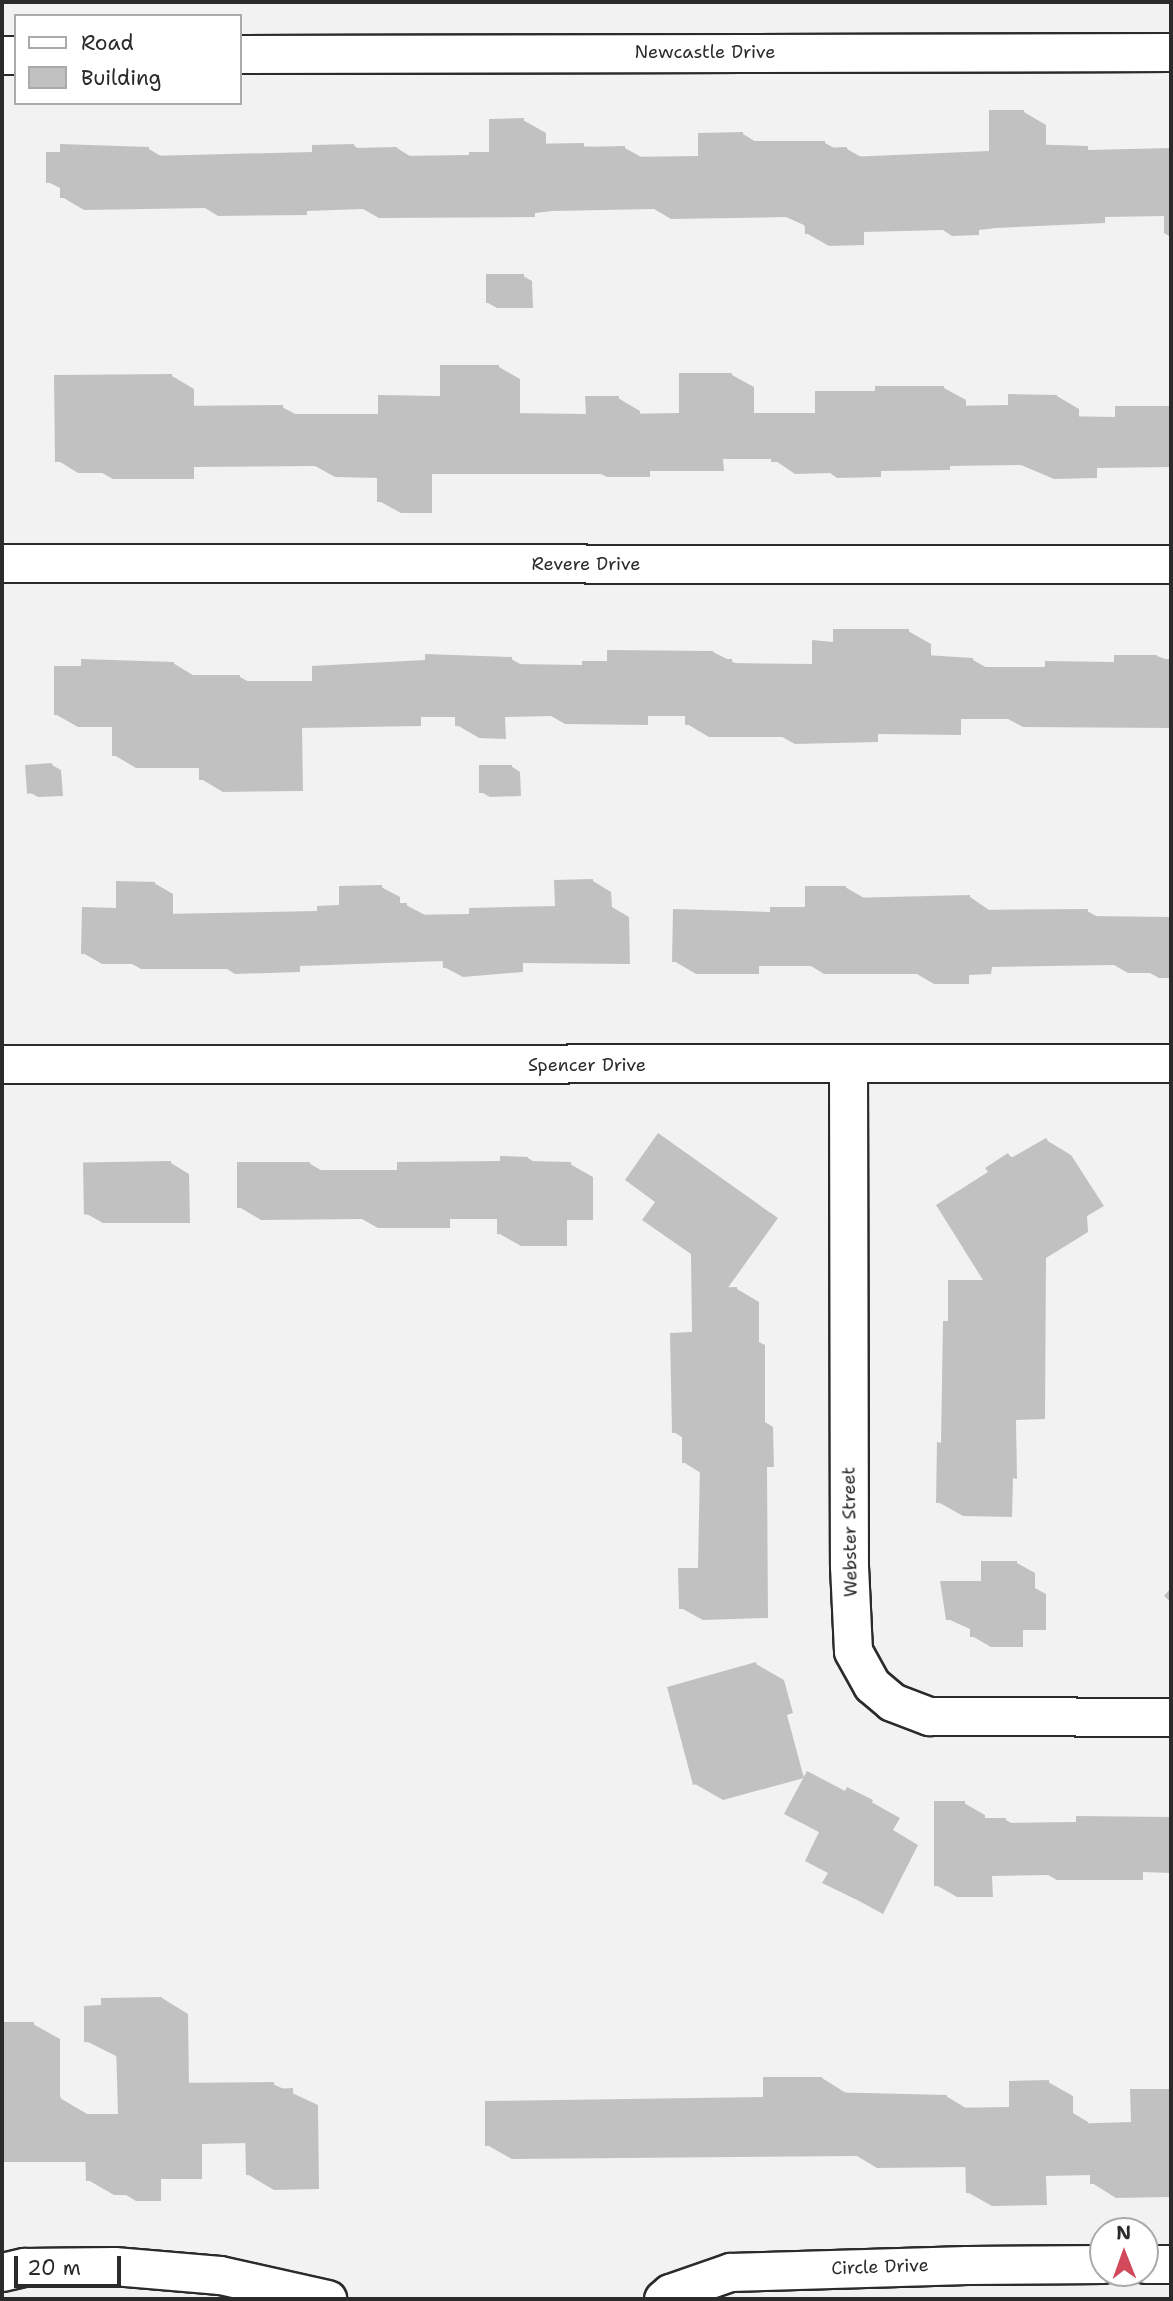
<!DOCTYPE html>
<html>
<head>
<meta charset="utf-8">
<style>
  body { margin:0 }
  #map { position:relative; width:1173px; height:2301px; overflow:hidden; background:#f2f2f2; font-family:"Shantell Sans",sans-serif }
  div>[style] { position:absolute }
  .shadow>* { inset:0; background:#0003 }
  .building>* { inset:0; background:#c1c1c1; transform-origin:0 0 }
  .roads { filter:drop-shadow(2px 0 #2b2b2b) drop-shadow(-2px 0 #2b2b2b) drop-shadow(0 2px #2b2b2b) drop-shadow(0 -2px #2b2b2b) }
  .street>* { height:37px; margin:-18.5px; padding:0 18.5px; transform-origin:18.5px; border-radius:18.5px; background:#fff }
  span { translate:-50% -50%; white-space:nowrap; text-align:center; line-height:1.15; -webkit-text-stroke:5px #fff; paint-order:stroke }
  .street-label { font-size:18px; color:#2b2b2b }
  .frame { position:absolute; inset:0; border:4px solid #2b2b2b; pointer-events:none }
  .legend { position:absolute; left:14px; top:14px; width:228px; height:91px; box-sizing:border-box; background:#fff; border:2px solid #aaa; margin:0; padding:9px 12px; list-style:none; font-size:21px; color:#2b2b2b }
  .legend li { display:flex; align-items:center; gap:14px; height:35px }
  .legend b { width:35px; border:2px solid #aaa }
  .north { position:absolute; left:1089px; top:2217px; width:70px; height:70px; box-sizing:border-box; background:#fff; border:2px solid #aaa; border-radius:50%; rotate:359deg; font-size:19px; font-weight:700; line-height:28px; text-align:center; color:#2b2b2b }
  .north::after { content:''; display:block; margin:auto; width:24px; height:32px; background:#d1495b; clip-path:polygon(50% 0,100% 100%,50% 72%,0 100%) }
  .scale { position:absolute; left:14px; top:2256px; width:107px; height:32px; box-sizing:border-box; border:4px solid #2b2b2b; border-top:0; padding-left:9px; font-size:21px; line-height:24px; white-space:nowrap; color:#2b2b2b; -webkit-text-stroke:5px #fff; paint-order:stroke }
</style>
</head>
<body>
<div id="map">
  <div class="shadow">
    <div style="clip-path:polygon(1024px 112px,1046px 125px,1046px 146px,1050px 149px,1171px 152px,1171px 237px,1164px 233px,1164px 216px,1105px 217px,1105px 223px,996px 228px,979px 230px,979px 235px,952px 236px,943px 230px,864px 232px,864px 245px,829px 246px,806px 233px,806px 226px,786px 217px,671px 219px,654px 209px,552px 211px,535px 213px,535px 217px,379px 218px,363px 209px,307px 211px,307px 215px,218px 216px,205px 208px,84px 210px,62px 197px,62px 189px,48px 182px,61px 154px,61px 146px,149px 149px,164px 158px,314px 154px,354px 146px,361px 150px,397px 148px,413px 158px,491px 154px,523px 120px,546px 133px,546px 145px,625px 148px,643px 158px,700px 157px,743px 134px,758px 143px,825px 143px,836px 149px,847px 149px,863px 158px,990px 153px)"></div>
    <div style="clip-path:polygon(523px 276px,532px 281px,533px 308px,497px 308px,488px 303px)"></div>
    <div style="clip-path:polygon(499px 367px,520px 379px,520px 415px,587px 415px,618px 398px,640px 411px,640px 415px,681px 414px,732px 375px,754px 387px,754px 415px,817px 415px,876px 393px,944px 388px,966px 400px,966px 407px,1010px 407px,1057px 396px,1079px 409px,1079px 418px,1117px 419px,1117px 408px,1171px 407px,1171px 467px,1097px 468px,1097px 478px,1054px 479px,1021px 465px,950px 466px,950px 470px,881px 471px,881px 477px,837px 478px,830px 473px,795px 474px,773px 459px,723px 459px,724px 471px,650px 471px,650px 477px,607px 477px,601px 474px,432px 474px,432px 513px,401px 513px,379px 501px,379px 478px,335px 477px,315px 466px,194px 467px,194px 479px,113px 479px,102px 473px,78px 473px,57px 460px,172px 376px,194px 389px,194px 407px,282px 407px,297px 415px,380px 415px,441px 398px)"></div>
    <div style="clip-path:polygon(908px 631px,931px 644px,931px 657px,973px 660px,989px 669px,1115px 664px,1157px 656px,1171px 661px,1171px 728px,1023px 727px,1008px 719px,961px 719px,961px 735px,878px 734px,878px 742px,795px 744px,782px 737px,709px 737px,687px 724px,687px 716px,648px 716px,648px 725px,565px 724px,551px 716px,505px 717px,506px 739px,479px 738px,457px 725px,457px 717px,421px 717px,421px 726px,302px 728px,303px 791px,223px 792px,201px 779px,201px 768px,136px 768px,114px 755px,114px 727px,78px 727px,55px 714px,173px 663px,196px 677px,240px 677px,251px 683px,314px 683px,511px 659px,524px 666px,584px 666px,713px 652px,739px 665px,814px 666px,835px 644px)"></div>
    <div style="clip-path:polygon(52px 765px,61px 770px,63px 796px,38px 797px,29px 792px)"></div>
    <div style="clip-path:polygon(511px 766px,520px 772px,521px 796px,490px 797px,481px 792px)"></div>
    <div style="clip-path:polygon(593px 881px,611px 892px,612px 907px,629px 917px,630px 964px,523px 963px,523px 972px,463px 977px,444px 967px,444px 961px,300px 966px,300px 972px,235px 974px,227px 969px,141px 969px,132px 964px,102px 964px,83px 953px,117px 910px,154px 883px,173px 894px,173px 914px,319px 913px,381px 887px,400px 897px,400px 905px,406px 905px,425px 915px,471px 915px,557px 907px)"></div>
    <div style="clip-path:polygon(845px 887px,866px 899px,970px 897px,992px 912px,1087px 911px,1100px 918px,1171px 918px,1171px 978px,1159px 978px,1150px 973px,1128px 973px,1114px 965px,992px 967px,991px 974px,969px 975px,969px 984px,934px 984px,917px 974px,824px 974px,811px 966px,759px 966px,759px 974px,696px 974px,674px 961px,772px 914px,807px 909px)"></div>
    <div style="clip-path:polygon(659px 1136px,778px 1218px,727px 1289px,737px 1289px,759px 1302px,759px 1342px,765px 1345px,765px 1422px,773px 1427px,774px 1467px,767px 1467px,768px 1618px,703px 1620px,681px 1608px,700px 1569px,701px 1473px,683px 1462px,683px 1438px,674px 1432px,694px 1334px,693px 1254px,658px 1202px)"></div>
    <div style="clip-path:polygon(1046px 1140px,1071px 1155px,1104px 1206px,1087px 1216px,1088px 1232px,1046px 1258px,1045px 1419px,1016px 1420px,1017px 1479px,1013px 1478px,1012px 1517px,963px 1516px,938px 1502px,950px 1323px,986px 1281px,990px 1172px,1008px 1155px,1014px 1158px)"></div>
    <div style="clip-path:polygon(528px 1158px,536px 1163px,570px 1164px,593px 1177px,593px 1220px,567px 1220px,567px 1246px,521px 1246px,498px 1233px,498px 1219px,450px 1219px,450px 1228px,378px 1228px,362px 1219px,261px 1220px,239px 1207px,309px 1163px,324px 1172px,399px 1171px)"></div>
    <div style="clip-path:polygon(171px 1163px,189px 1174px,190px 1223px,103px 1223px,85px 1213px)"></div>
    <div style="clip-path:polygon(1017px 1563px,1035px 1573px,1035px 1588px,1046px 1594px,1046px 1630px,1023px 1630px,1023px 1647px,991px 1647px,972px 1636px,972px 1630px,948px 1619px,983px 1583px)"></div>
    <div style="clip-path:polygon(1171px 1588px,1171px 1602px,1164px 1596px)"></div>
    <div style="clip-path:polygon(756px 1664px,784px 1680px,793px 1713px,787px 1715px,804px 1778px,723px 1800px,695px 1784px)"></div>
    <div style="clip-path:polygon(848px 1789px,900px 1818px,893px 1830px,918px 1845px,883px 1914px,824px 1882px,829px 1873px,821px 1833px,787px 1814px,846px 1793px)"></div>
    <div style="clip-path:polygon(964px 1803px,985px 1815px,985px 1820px,1006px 1820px,1013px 1824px,1077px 1824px,1077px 1818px,1171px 1817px,1171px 1873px,1143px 1872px,1143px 1880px,1057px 1880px,1048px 1875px,992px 1876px,993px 1897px,957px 1897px,936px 1885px)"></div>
    <div style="clip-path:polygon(162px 1998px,188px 2014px,189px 2085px,273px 2084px,318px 2105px,319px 2189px,274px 2190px,247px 2174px,247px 2143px,202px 2144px,202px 2179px,161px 2179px,161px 2201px,136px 2201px,126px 2195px,114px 2195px,88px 2180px,87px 2162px,2px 2162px,2px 2024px,33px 2024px,60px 2039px,60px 2098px,87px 2114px,119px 2116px,118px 2057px,86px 2041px)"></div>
    <div style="clip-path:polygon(822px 2078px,846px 2093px,946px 2096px,969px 2110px,1011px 2109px,1048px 2082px,1073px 2096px,1073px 2113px,1088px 2122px,1088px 2125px,1133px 2124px,1132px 2091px,1171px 2091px,1171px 2197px,1116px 2198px,1092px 2183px,1092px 2175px,1046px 2176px,1047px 2205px,992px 2206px,967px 2192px,967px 2167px,877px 2168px,857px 2156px,512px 2159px,487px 2145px,765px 2099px)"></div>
  </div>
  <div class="building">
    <div style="clip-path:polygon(989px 110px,1024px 110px,1024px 144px,1088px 146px,1088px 150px,1171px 148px,1171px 204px,1083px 206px,1083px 211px,972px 216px,957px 218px,957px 223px,928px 224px,928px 218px,842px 220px,842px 234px,805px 234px,804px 213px,777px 214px,777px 205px,647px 207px,647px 197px,529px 199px,513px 201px,513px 205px,355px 206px,355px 197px,285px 199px,285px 203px,194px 204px,194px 196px,60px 198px,60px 182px,46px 183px,46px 152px,60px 152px,60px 144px,149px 147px,149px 156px,312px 152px,312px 145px,354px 144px,355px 148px,397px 147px,398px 156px,469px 155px,469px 152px,489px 152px,489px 119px,524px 118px,524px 144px,584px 143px,584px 147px,625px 146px,625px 157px,698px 156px,698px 133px,743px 132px,743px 141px,825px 141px,825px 148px,847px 147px,848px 157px,989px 151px)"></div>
    <div style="left:524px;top:274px;width:29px;height:38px;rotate:90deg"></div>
    <div style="clip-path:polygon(440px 365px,499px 365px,499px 413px,586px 414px,585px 396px,619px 396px,619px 414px,679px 413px,679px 373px,732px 373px,733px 413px,815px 413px,815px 391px,875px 391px,875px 386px,944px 386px,945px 406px,1008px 405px,1008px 394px,1057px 395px,1057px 416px,1115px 417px,1115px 406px,1171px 406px,1171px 455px,1076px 457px,1076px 467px,1030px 467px,1030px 460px,1009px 460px,1009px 453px,929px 455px,929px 459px,860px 459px,860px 466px,813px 466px,813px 462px,771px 462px,771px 447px,702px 447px,702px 459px,629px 460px,629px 466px,584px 466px,584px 462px,411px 462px,411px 501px,377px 502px,377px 466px,312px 466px,312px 454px,173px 456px,173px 467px,89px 467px,89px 461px,55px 462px,54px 375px,172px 374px,173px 406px,283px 405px,283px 414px,378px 414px,378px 395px,440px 396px)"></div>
    <div style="clip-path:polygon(833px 629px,909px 629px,909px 654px,973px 658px,973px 667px,1045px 667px,1045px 661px,1114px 662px,1114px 655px,1157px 655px,1157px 659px,1171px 659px,1171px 707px,1160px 707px,1160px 716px,999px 715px,999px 707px,939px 707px,939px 723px,856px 722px,856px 730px,808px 733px,771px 732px,771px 725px,685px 725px,685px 705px,626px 704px,626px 713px,541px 712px,541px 704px,483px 705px,484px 727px,455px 726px,455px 705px,399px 705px,399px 714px,280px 716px,280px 779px,199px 780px,199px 757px,112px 756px,112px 716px,54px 715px,54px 666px,81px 666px,81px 659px,174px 662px,174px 675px,240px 675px,240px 681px,312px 681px,312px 666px,425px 660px,425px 654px,512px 657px,512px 664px,582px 665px,582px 661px,607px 661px,607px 650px,713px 651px,714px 659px,732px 659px,732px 663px,812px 664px,812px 640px,833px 642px)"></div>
    <div style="left:52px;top:763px;width:29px;height:27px;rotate:86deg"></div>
    <div style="left:479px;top:765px;width:33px;height:28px"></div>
    <div style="clip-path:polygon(593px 879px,594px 905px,611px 905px,612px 955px,505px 953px,505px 962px,443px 968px,442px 951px,281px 956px,282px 962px,215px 964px,215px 959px,120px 960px,121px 955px,81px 954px,82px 907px,116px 908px,116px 881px,155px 882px,155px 908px,165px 908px,165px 914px,317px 911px,317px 906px,339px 905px,339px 886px,382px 885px,383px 903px,407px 903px,407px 915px,469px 914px,469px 908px,555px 906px,554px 880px)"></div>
    <div style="clip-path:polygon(805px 886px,846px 886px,846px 898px,970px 895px,970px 910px,1088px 909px,1088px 916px,1171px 917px,1171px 962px,1162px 962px,1162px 966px,1135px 966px,1135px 962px,1104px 961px,1105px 953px,970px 955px,970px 963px,948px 963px,947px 973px,910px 972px,911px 962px,800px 962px,800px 954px,738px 954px,738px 962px,672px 962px,673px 909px,770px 912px,770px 907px,805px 907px)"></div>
    <div style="clip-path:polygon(658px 1133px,758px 1204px,697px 1288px,737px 1287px,738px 1331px,743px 1331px,744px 1413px,752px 1413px,753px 1456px,746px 1456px,747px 1607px,679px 1609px,678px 1568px,698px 1568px,700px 1463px,682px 1463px,682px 1432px,672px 1433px,670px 1333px,692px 1332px,691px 1254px,642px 1220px,655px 1202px,625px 1180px)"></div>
    <div style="clip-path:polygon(1046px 1138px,1080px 1192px,1063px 1201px,1063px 1217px,1022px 1243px,1020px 1405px,991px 1406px,992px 1466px,988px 1465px,988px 1504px,936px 1503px,937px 1442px,941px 1443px,943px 1321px,948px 1321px,948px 1280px,983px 1280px,936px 1205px,988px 1172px,985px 1168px,1008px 1153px,1011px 1158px)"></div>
    <div style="clip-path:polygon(500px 1156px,528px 1157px,528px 1161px,571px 1162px,570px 1208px,545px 1207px,544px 1234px,497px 1234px,497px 1207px,427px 1207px,427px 1216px,353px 1216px,353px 1207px,237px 1208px,237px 1162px,310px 1162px,310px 1170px,397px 1170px,397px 1162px,500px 1161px)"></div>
    <div style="left:171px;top:1161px;width:52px;height:88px;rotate:89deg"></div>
    <div style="clip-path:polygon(981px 1561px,1017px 1561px,1017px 1581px,1028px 1582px,1028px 1620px,1005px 1620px,1005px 1637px,970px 1637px,970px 1620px,946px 1620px,940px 1581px,981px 1581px)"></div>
    <div style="clip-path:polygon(756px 1662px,766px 1698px,760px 1699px,777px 1762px,693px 1785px,667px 1687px)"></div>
    <div style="clip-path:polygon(807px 1771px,845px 1791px,847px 1787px,873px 1800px,866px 1814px,892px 1827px,855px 1899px,822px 1883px,828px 1873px,805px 1861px,819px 1832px,784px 1814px)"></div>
    <div style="clip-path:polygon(934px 1801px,965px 1801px,965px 1818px,1006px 1818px,1006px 1823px,1076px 1822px,1076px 1816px,1171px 1817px,1171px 1862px,1123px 1861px,1123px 1869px,1035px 1869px,1035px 1864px,972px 1865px,972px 1885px,934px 1886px)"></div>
    <div style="clip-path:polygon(162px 1997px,164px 2083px,274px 2082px,274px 2089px,293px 2088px,294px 2175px,246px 2175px,245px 2128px,176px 2130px,176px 2165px,135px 2165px,135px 2186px,108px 2187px,107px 2181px,86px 2181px,85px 2148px,2px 2148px,2px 2022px,34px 2022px,34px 2097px,61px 2097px,61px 2114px,118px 2114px,116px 2044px,84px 2042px,84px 2006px,101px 2005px,101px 1998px)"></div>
    <div style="clip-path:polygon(763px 2077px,822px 2077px,822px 2092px,947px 2095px,947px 2108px,1009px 2107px,1009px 2081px,1049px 2080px,1049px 2106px,1064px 2106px,1064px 2124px,1131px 2122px,1130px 2089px,1171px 2089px,1171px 2184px,1090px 2184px,1090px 2162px,1022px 2163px,1023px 2192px,966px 2193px,965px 2154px,850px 2155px,850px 2143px,485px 2146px,485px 2101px,763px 2097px)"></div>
  </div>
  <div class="roads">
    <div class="street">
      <div style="left:240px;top:54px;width:931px;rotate:-0.12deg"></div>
      <div style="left:2px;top:55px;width:14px"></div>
      <div style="left:2px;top:563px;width:1169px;rotate:0.05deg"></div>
      <div style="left:2px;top:1064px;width:1169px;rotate:-0.05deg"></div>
      <div style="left:848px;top:1065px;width:501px;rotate:89.89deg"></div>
      <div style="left:849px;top:1566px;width:85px;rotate:87.3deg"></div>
      <div style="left:853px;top:1651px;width:39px;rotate:61deg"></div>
      <div style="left:872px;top:1685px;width:26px;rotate:40deg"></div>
      <div style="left:892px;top:1702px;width:40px;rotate:21deg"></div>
      <div style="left:929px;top:1716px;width:242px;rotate:0.2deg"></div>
      <div style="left:1145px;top:2264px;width:26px"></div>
      <div style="left:2px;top:2272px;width:23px;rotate:-13deg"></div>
      <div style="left:24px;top:2267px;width:90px;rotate:-0.6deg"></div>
      <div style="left:114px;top:2266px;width:106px;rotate:4.9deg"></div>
      <div style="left:220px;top:2275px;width:110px;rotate:12.6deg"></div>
      <div style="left:663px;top:2299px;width:9px;rotate:-41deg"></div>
      <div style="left:670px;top:2293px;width:64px;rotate:-19.3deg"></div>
      <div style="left:730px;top:2272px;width:237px;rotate:-1.7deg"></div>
      <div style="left:967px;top:2265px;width:136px;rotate:-0.4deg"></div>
    </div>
  </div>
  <div class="street-label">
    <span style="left:705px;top:52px">Newcastle Drive</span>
    <span style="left:586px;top:564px">Revere Drive</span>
    <span style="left:587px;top:1065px">Spencer Drive</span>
    <span style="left:850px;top:1532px;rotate:-91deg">Webster Street</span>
    <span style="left:880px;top:2267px;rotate:-2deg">Circle Drive</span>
  </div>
  <div class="frame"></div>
  <ul class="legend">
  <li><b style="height:9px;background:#fff"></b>Road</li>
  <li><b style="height:19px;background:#c1c1c1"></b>Building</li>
  </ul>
  <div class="north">N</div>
  <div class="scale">20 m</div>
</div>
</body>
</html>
